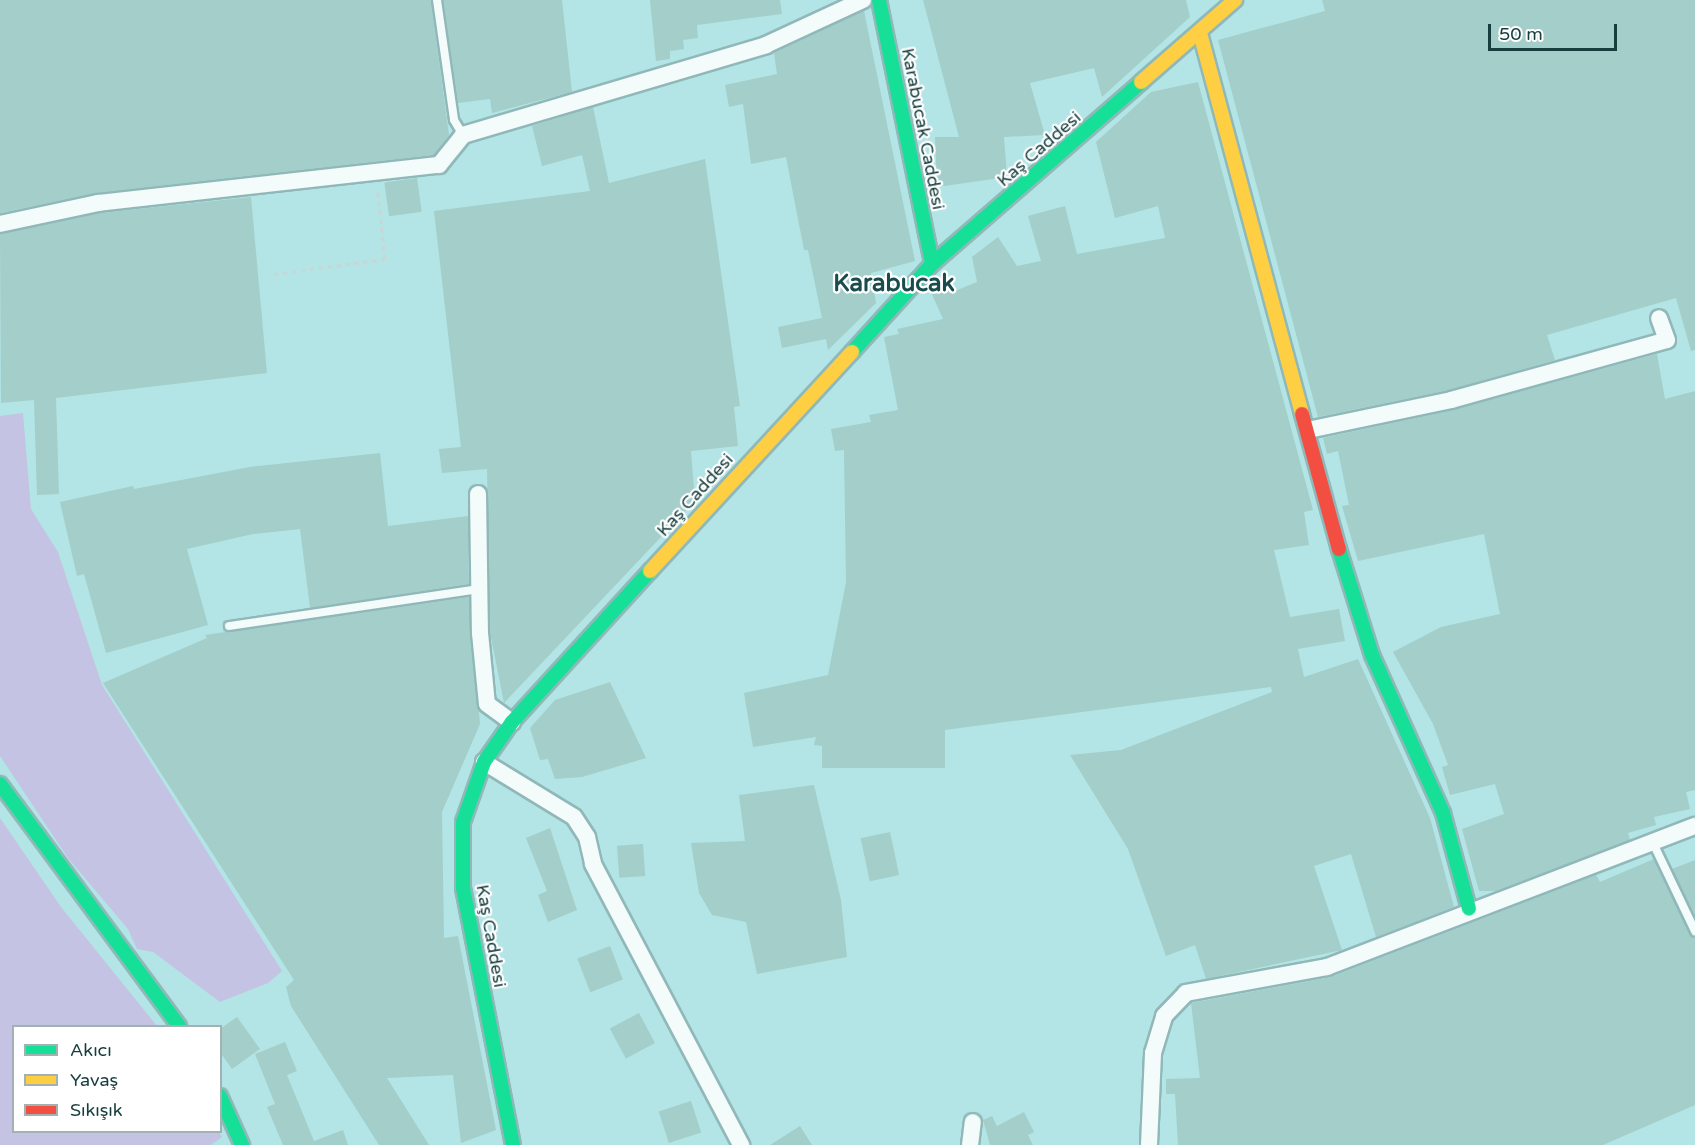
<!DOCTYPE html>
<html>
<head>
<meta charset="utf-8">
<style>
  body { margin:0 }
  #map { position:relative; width:1695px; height:1145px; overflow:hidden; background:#b3e4e6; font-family:"Varela Round",sans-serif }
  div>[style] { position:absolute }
  .green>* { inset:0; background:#c5c3e3 }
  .building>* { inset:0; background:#a3ceca; transform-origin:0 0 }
  .path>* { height:3px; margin-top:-1.5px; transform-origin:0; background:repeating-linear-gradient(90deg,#c7d7d8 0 4.5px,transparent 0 9px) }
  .roads { filter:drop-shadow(2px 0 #90b8b9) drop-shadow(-2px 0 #90b8b9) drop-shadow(0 2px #90b8b9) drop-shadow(0 -2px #90b8b9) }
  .lane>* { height:8px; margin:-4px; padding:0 4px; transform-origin:4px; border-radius:4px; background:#f4fbfb }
  .street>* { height:16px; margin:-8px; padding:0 8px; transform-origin:8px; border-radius:8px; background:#f4fbfb }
  .fast>* { height:14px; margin:-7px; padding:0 7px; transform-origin:7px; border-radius:7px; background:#16e098 }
  .slow>* { height:14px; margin:-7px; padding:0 7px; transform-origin:7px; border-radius:7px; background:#ffcf43 }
  .jam>* { height:14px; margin:-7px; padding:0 7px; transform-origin:7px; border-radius:7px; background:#f24e42 }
  span { translate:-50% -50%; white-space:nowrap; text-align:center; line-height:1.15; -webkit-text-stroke:4.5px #fff; paint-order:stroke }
  .street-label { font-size:18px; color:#173d3e }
  .district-label { font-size:24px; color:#1b4c4d; font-weight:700 }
  .legend { position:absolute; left:12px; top:1025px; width:210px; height:108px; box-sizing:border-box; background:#fff; border:2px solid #a2b1b2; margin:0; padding:8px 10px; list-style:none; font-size:18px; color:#173d3e }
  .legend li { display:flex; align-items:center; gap:12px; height:30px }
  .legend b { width:30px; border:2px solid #a2b1b2 }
  .scale { position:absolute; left:1488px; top:24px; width:129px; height:27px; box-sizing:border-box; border:3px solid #173d3e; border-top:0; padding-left:8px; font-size:18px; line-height:21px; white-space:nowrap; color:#173d3e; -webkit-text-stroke:4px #fff; paint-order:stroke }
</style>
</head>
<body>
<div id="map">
  <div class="green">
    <div style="clip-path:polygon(23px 413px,31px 509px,58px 552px,102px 685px,282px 971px,268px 983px,220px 1002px,153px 952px,137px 949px,128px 929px,68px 858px,0 756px,0 416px)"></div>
    <div style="clip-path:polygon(0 818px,61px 907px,157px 1026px,14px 1026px,14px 1132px,219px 1132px,222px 1137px,211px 1145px,0 1145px)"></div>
  </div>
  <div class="building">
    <div style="clip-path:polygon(0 0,431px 0,449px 135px,434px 155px,97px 193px,0 213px)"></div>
    <div style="clip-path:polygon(443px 0,562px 0,572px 92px,492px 113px,490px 99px,458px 103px)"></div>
    <div style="clip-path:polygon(650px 0,780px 0,782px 14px,697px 25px,698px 38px,683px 40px,684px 49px,670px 51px,670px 59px,656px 61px)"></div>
    <div style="clip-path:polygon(923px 0,1186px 0,1190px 17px,1102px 97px,1094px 68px,1030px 83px,1045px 135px,1004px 137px,1007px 177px,937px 187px,935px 137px,959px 137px)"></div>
    <div style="clip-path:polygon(1322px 0,1695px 0,1695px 350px,1691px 351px,1676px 298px,1547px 335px,1555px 360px,1449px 390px,1318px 417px,1218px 40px,1325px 11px)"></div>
    <div style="clip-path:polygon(864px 11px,915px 261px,871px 273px,876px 303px,828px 350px,826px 339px,782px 348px,778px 327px,822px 318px,808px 250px,804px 250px,786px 157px,751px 164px,743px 104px,729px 107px,725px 85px,777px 74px,774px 53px)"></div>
    <div style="clip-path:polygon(1198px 82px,1313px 510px,1304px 512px,1309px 545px,1274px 550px,1290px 617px,1339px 609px,1345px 641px,1298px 649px,1304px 677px,1358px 659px,1430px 818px,1454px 907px,1376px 937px,1351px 854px,1314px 866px,1342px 950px,1206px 979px,1195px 945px,1166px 956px,1128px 849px,1070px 755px,1121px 750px,1272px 692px,1271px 687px,945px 730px,945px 768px,822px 768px,822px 746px,814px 745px,816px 737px,753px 747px,744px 693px,828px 675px,846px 582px,844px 450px,835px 451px,831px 429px,871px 422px,869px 415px,898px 410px,884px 337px,899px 334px,897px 329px,943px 319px,931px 292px,947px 286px,950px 293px,977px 282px,972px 257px,998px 237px,1017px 266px,1041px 261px,1028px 216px,1065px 206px,1077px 254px,1165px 238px,1158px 206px,1115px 218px,1096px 142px,1151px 92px)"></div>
    <div style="clip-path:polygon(593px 107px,609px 183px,705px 159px,740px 406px,734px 407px,738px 446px,691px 451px,695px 501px,504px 703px,490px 632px,487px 469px,442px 473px,439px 449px,461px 447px,434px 211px,590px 191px,582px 155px,542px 166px,532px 126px)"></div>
    <div style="left:417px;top:178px;width:34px;height:33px;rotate:82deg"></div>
    <div style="clip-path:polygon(251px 197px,267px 373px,56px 398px,59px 494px,37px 495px,34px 400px,1px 403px,0 234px,100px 213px)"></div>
    <div style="clip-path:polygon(1657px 354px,1665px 399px,1695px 391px,1695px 790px,1686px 792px,1690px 809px,1654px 817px,1656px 825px,1628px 833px,1630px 840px,1496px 891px,1479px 891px,1462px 829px,1504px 814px,1495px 784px,1450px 795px,1442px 767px,1448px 765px,1433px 724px,1393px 652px,1441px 627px,1500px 614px,1484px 534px,1358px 561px,1342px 506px,1349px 505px,1338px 451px,1327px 454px,1323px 438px,1453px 410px)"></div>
    <div style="clip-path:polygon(380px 453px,388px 526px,468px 516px,469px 584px,310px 608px,300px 529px,253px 534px,187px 549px,208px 625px,106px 653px,84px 574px,77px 576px,60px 502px,133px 486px,134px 489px,250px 467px)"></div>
    <div style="clip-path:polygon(469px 597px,480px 724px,442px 812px,444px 938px,458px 936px,496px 1130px,461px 1143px,453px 1075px,387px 1078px,429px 1145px,379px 1145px,291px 1006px,286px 987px,294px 980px,103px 683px,207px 638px,205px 635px)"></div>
    <div style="clip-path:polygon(610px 682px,646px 758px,582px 777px,555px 779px,548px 759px,540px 760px,530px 728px,555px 700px)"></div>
    <div style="clip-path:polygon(814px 785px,841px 900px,847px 957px,757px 974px,746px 922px,712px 915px,699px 893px,691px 843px,745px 841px,739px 795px)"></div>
    <div style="clip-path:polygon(550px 828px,577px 910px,548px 922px,538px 895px,547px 891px,526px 838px)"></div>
    <div style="left:890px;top:832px;width:44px;height:30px;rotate:78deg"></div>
    <div style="left:643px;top:844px;width:32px;height:26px;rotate:86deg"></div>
    <div style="clip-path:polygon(1654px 859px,1695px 937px,1695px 1105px,1603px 1145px,1178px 1145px,1175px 1094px,1166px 1094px,1166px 1079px,1200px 1078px,1191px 1003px,1331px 977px,1596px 875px,1600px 882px)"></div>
    <div style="clip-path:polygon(1695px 860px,1695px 916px,1672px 869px)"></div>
    <div style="left:610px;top:946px;width:36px;height:35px;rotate:69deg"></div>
    <div style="left:639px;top:1013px;width:34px;height:33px;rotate:62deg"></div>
    <div style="clip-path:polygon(237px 1017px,260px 1049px,232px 1069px,220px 1052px,220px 1029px)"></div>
    <div style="clip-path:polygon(285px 1042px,297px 1071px,287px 1075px,314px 1141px,343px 1130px,348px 1145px,283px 1145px,267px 1107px,275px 1104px,255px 1054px)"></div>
    <div style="left:691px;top:1101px;width:33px;height:34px;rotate:72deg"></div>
    <div style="clip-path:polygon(1024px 1112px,1034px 1132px,1028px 1135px,1033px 1145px,990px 1145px,983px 1120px,992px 1116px,997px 1126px)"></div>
    <div style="clip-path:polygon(800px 1126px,812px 1145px,770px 1145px)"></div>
  </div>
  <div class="path">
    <div style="left:274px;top:274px;width:112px;rotate:-7.7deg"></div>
    <div style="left:385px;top:259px;width:72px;rotate:-96.3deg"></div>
  </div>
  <div class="roads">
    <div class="lane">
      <div style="left:437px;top:0;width:121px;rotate:81.9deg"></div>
      <div style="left:454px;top:120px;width:17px;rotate:59deg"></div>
      <div style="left:229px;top:626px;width:254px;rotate:-8.4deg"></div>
      <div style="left:1653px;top:843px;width:98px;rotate:64.5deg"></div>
    </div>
    <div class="street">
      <div style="left:0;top:224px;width:100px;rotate:-12.1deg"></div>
      <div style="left:98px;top:203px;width:343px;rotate:-6.4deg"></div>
      <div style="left:439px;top:165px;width:38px;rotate:-51deg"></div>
      <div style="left:463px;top:135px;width:316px;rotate:-16.5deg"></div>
      <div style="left:766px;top:45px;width:107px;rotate:-24.9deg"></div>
      <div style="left:1308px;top:430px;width:146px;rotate:-11.8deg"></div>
      <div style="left:1451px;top:400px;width:224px;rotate:-15.5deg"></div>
      <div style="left:1667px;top:340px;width:23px;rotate:-110deg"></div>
      <div style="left:478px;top:494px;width:139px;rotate:89.2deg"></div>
      <div style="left:480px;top:633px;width:71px;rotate:84.4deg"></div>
      <div style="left:487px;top:704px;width:31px;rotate:36deg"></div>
      <div style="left:484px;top:762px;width:105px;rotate:31.4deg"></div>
      <div style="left:574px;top:817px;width:24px;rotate:57deg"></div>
      <div style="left:587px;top:837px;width:28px;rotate:77deg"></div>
      <div style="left:593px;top:864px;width:318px;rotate:62.2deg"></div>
      <div style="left:970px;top:1145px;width:23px;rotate:-83deg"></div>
      <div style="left:1149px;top:1145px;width:92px;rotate:-87.5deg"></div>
      <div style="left:1153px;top:1053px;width:39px;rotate:-73deg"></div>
      <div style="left:1164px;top:1016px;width:32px;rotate:-46deg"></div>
      <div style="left:1186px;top:993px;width:143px;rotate:-10.4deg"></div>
      <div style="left:1327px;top:967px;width:394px;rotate:-21deg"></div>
    </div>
    <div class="fast">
      <div style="left:879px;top:0;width:269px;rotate:78.6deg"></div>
      <div style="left:852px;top:352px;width:119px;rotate:-47.7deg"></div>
      <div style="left:932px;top:264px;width:277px;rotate:-41deg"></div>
      <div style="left:1339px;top:549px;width:111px;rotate:72.7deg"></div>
      <div style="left:1372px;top:655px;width:173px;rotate:65.8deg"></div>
      <div style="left:1443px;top:813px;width:99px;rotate:74.8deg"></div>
      <div style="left:0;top:784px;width:301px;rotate:53.5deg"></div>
      <div style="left:220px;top:1096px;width:54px;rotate:65.8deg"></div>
      <div style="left:513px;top:1145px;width:262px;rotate:-101deg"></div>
      <div style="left:463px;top:888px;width:66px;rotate:-90deg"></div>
      <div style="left:463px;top:822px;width:64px;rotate:-70.7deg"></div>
      <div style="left:484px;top:762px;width:49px;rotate:-55deg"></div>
      <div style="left:512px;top:722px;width:205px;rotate:-47.6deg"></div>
    </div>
    <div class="slow">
      <div style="left:1200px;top:33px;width:394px;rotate:75deg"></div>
      <div style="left:1141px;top:82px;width:125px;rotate:-41.1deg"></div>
      <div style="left:650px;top:571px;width:298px;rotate:-47.3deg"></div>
    </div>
    <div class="jam">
      <div style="left:1302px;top:414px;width:140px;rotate:74.7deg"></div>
    </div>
  </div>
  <div class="street-label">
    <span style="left:923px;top:129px;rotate:79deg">Karabucak Caddesi</span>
    <span style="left:1039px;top:149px;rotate:-41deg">Kaş Caddesi</span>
    <span style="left:695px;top:495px;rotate:-48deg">Kaş Caddesi</span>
    <span style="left:491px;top:936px;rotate:80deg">Kaş Caddesi</span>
  </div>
  <div class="district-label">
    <span style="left:894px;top:284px">Karabucak</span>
  </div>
  <ul class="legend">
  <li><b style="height:8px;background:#16e098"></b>Akıcı</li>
  <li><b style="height:8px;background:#ffcf43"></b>Yavaş</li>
  <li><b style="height:8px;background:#f24e42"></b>Sıkışık</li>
  </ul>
  <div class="scale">50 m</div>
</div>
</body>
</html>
